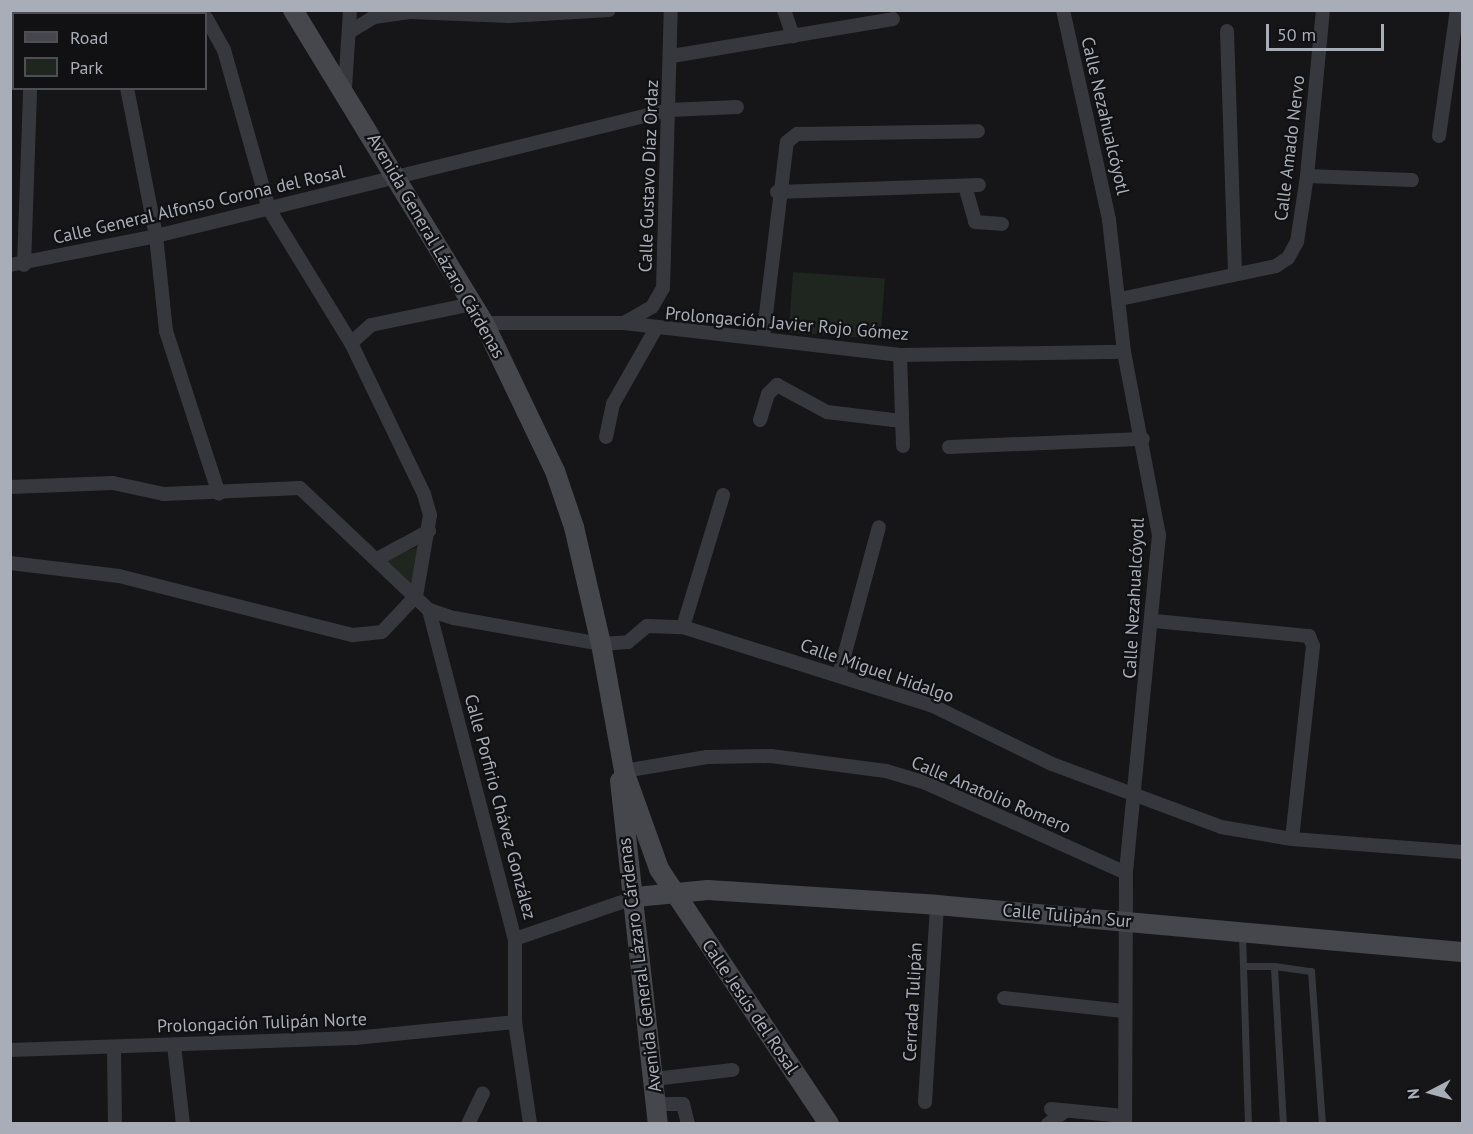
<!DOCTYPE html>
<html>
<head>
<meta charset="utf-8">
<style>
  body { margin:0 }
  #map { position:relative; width:1473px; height:1134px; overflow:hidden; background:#161618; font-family:"PT Sans",sans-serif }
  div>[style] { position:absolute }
  .green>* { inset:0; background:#1e261f; transform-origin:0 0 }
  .lane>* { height:7px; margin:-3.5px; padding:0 3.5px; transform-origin:3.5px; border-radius:3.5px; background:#37383d }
  .street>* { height:14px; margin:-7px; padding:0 7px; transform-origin:7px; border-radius:7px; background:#37383d }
  .secondary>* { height:20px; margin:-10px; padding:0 10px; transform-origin:10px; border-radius:10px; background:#45474d }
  span { translate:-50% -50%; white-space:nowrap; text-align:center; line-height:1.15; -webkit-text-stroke:4.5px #111113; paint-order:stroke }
  .street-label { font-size:18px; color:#a8adb8 }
  .frame { position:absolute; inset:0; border:12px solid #a8adb8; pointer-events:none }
  .legend { position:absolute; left:12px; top:12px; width:195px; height:78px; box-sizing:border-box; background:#111113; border:2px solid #4d4f55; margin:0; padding:8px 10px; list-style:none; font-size:18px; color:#a8adb8 }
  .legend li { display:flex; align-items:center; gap:12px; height:30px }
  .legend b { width:30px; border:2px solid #4d4f55 }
  .north { position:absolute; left:1401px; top:1062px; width:60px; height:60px; -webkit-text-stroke:4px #111113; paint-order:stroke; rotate:264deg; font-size:16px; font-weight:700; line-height:24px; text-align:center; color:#a8adb8 }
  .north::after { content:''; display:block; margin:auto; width:21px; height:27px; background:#a8adb8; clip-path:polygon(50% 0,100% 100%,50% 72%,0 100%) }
  .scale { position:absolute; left:1266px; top:24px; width:118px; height:27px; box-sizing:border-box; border:3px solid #a8adb8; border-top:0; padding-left:8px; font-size:18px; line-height:21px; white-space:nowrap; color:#a8adb8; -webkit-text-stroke:4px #111113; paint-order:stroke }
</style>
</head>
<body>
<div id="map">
  <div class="green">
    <div style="left:793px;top:272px;width:92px;height:61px;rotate:4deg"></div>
    <div style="clip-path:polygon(421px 546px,410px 585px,385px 559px)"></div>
  </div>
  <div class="lane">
    <div style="left:1242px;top:934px;width:190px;rotate:88.2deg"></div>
    <div style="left:1243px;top:966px;width:31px"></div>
    <div style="left:1283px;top:1124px;width:158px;rotate:-93.3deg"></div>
    <div style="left:1274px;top:966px;width:37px;rotate:8deg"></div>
    <div style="left:1311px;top:971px;width:153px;rotate:85.9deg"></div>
  </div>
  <div class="street">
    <div style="left:193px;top:10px;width:6px;rotate:39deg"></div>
    <div style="left:784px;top:10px;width:28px;rotate:71deg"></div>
    <div style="left:1063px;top:10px;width:215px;rotate:77.6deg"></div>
    <div style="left:1109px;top:220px;width:133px;rotate:83.5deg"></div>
    <div style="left:1124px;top:352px;width:186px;rotate:79.2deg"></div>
    <div style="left:1159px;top:535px;width:340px;rotate:95.6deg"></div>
    <div style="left:1126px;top:873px;width:251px;rotate:90.2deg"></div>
    <div style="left:351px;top:31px;width:27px;rotate:-31deg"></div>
    <div style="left:374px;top:17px;width:36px;rotate:-8deg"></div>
    <div style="left:410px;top:12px;width:99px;rotate:2.3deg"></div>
    <div style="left:509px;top:16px;width:100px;rotate:-3.4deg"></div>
    <div style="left:1227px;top:31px;width:243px;rotate:88.1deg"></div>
    <div style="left:672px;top:56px;width:224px;rotate:-9.5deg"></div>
    <div style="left:127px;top:88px;width:151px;rotate:78.9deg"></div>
    <div style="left:156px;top:236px;width:96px;rotate:84deg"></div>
    <div style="left:166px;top:331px;width:171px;rotate:72deg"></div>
    <div style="left:345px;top:88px;width:78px;rotate:-86.3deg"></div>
    <div style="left:1439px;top:136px;width:127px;rotate:-81.9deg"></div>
    <div style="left:1307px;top:176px;width:105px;rotate:2.2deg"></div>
    <div style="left:965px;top:186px;width:37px;rotate:74deg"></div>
    <div style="left:975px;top:222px;width:27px;rotate:4deg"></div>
    <div style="left:777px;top:192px;width:202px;rotate:-2deg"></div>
    <div style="left:10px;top:265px;width:149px;rotate:-11.2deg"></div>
    <div style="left:156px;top:236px;width:528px;rotate:-13.8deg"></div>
    <div style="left:669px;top:110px;width:68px;rotate:-2.5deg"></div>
    <div style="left:24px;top:265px;width:174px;rotate:-88deg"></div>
    <div style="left:1120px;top:299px;width:159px;rotate:-11.9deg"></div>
    <div style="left:1276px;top:266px;width:14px;rotate:-34deg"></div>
    <div style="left:1288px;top:258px;width:18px;rotate:-61deg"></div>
    <div style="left:1297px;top:242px;width:67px;rotate:-81.4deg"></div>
    <div style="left:1307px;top:176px;width:167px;rotate:-84.5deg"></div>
    <div style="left:484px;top:323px;width:140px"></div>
    <div style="left:624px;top:323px;width:278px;rotate:6.6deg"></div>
    <div style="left:900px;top:355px;width:224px;rotate:-0.8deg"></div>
    <div style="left:624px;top:323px;width:32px;rotate:-30deg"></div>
    <div style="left:652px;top:307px;width:22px;rotate:-60deg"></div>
    <div style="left:663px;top:288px;width:278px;rotate:-88.4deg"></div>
    <div style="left:763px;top:339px;width:198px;rotate:-83.1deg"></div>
    <div style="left:787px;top:142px;width:13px;rotate:-39deg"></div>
    <div style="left:797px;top:134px;width:181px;rotate:-0.9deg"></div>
    <div style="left:351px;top:343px;width:27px;rotate:-42deg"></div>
    <div style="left:371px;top:325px;width:103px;rotate:-11.7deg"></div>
    <div style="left:900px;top:355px;width:91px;rotate:88.1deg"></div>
    <div style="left:760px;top:420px;width:27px;rotate:-73deg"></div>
    <div style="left:768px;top:394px;width:13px;rotate:-45deg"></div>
    <div style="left:777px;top:385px;width:57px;rotate:28.4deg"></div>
    <div style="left:827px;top:412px;width:75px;rotate:6.9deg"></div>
    <div style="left:606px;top:437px;width:34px;rotate:-78deg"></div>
    <div style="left:613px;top:404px;width:85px;rotate:-60.4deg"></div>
    <div style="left:949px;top:447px;width:194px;rotate:-2.4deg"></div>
    <div style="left:10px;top:487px;width:103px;rotate:-2.2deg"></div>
    <div style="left:113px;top:483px;width:52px;rotate:12.2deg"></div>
    <div style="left:164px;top:494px;width:136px;rotate:-2.5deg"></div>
    <div style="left:300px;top:488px;width:178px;rotate:43.4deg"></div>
    <div style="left:429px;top:610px;width:26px;rotate:18deg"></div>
    <div style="left:454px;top:618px;width:149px;rotate:10deg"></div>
    <div style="left:601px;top:644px;width:27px;rotate:-4deg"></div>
    <div style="left:628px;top:642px;width:25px;rotate:-40deg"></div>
    <div style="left:647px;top:626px;width:36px;rotate:2deg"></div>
    <div style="left:683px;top:627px;width:262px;rotate:17.5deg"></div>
    <div style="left:933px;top:706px;width:132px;rotate:26deg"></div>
    <div style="left:1052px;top:764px;width:180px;rotate:20.4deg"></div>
    <div style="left:1221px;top:827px;width:72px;rotate:9.6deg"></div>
    <div style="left:1292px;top:839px;width:170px;rotate:4.4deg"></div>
    <div style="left:379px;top:558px;width:57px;rotate:-28.4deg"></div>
    <div style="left:10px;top:563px;width:110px;rotate:6.8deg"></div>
    <div style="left:119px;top:576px;width:241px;rotate:14.2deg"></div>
    <div style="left:353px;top:635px;width:29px;rotate:-6deg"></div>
    <div style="left:382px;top:632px;width:50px;rotate:-46.6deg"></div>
    <div style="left:416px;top:596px;width:82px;rotate:-80.2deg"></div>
    <div style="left:430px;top:515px;width:22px;rotate:-106deg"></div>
    <div style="left:424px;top:494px;width:168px;rotate:-115.8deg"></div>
    <div style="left:351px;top:343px;width:157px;rotate:-121.5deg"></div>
    <div style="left:269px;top:209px;width:165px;rotate:-105.8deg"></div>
    <div style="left:224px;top:50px;width:37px;rotate:-119deg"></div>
    <div style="left:429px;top:610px;width:340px;rotate:75.4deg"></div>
    <div style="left:515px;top:939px;width:83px;rotate:90deg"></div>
    <div style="left:515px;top:1022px;width:103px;rotate:81.6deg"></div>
    <div style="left:1155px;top:621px;width:155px;rotate:5.6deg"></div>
    <div style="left:1309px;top:636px;width:11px;rotate:68deg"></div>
    <div style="left:1313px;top:646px;width:194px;rotate:96.2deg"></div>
    <div style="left:683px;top:627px;width:138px;rotate:-73.1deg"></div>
    <div style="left:839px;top:675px;width:153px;rotate:-74.9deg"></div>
    <div style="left:624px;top:771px;width:84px;rotate:-9.6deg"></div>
    <div style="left:707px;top:757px;width:64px;rotate:-0.9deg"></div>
    <div style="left:771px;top:756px;width:116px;rotate:7.4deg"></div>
    <div style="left:886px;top:771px;width:42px;rotate:16.7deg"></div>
    <div style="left:926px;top:783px;width:219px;rotate:24.2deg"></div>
    <div style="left:515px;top:939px;width:128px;rotate:-19.1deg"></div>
    <div style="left:1004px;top:998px;width:120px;rotate:6.2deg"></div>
    <div style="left:174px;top:1045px;width:80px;rotate:83.5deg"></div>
    <div style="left:114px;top:1047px;width:77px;rotate:89.3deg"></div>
    <div style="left:10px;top:1050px;width:345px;rotate:-2deg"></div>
    <div style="left:355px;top:1038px;width:161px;rotate:-5.7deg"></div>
    <div style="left:654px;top:1079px;width:79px;rotate:-6.6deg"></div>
    <div style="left:925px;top:1102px;width:197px;rotate:-86.5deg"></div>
    <div style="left:657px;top:1104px;width:26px"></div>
    <div style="left:683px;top:1104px;width:21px;rotate:76deg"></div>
    <div style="left:1051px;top:1109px;width:73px;rotate:5.5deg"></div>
    <div style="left:468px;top:1124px;width:34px;rotate:-64deg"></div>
    <div style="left:1048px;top:1124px;width:20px;rotate:-37deg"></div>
  </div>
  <div class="secondary">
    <div style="left:293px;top:10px;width:367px;rotate:58.6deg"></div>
    <div style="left:484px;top:323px;width:164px;rotate:64.4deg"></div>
    <div style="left:555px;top:471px;width:59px;rotate:71.3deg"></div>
    <div style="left:574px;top:527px;width:120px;rotate:77deg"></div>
    <div style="left:601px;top:644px;width:129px;rotate:79.7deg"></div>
    <div style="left:624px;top:771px;width:104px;rotate:70.3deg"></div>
    <div style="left:659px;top:869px;width:306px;rotate:56.3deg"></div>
    <div style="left:620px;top:781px;width:345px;rotate:83.7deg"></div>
    <div style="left:636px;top:897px;width:72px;rotate:-5.6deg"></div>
    <div style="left:708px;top:890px;width:229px;rotate:3.7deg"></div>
    <div style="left:937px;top:905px;width:527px;rotate:5.12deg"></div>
  </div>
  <div class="street-label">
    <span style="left:1105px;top:116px;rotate:77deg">Calle Nezahualcóyotl</span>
    <span style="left:1290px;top:148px;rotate:-83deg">Calle Amado Nervo</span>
    <span style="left:649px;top:176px;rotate:-88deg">Calle Gustavo Díaz Ordaz</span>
    <span style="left:199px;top:205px;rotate:-13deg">Calle General Alfonso Corona del Rosal</span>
    <span style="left:436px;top:246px;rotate:60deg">Avenida General Lázaro Cárdenas</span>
    <span style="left:787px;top:324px;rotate:5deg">Prolongación Javier Rojo Gómez</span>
    <span style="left:1134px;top:598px;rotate:-87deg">Calle Nezahualcóyotl</span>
    <span style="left:877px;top:671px;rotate:19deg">Calle Miguel Hidalgo</span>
    <span style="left:991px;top:795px;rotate:23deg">Calle Anatolio Romero</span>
    <span style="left:500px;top:807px;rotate:75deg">Calle Porfirio Chávez González</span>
    <span style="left:1067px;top:916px;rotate:5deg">Calle Tulipán Sur</span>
    <span style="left:640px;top:965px;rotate:-97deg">Avenida General Lázaro Cárdenas</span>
    <span style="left:913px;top:1002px;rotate:-87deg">Cerrada Tulipán</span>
    <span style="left:750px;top:1007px;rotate:56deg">Calle Jesús del Rosal</span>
    <span style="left:262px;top:1023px;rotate:-2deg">Prolongación Tulipán Norte</span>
  </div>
  <div class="frame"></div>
  <ul class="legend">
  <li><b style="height:8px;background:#45474d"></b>Road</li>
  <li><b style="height:16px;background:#1e261f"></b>Park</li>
  </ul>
  <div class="north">N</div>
  <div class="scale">50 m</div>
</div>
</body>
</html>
